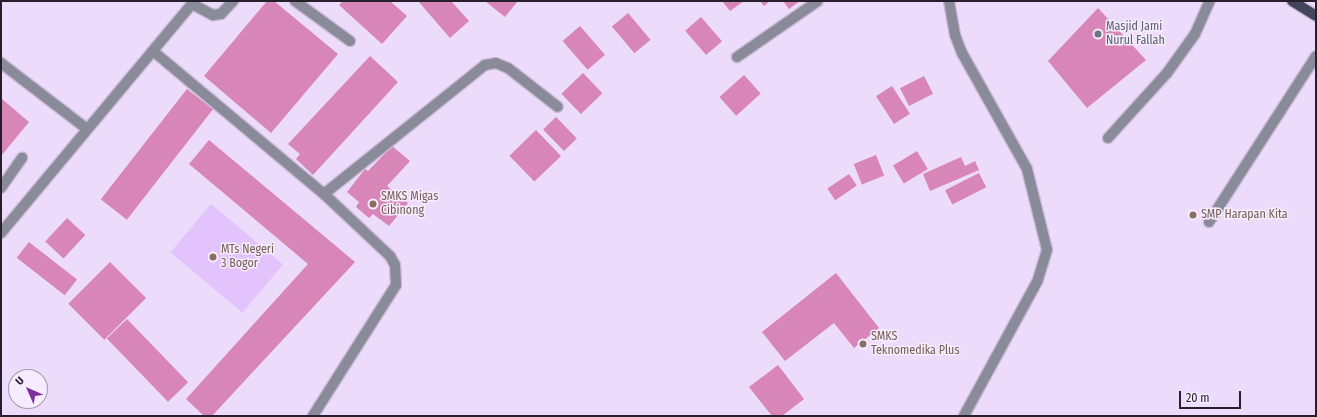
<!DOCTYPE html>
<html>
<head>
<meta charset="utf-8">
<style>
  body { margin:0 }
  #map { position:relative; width:1317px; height:417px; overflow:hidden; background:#ecdbfb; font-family:"Fira Sans Condensed",sans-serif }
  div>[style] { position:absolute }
  .green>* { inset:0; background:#e2c3fc; transform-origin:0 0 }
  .building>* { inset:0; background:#d885b7; transform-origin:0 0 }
  .roads { filter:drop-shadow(1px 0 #c9b9d6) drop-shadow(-1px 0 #c9b9d6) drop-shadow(0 1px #c9b9d6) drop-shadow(0 -1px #c9b9d6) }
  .minor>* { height:10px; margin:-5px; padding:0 5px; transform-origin:5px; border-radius:5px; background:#8a8b99 }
  .major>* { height:10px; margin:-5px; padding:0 5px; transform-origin:5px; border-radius:5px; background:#42455c }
  .dots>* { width:11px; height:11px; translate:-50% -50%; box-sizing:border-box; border:2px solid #f6ecff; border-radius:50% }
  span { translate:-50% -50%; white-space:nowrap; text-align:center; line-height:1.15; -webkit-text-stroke:3px #f6ecff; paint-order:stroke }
  .worship-label { font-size:12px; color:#5b616d }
  .left { translate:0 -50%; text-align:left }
  .education-label { font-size:12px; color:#785e54 }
  .frame { position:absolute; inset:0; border:2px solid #27202c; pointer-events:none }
  .north { position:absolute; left:8px; top:369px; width:40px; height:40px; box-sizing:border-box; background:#f6ecff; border:1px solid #a39aab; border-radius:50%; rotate:315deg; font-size:11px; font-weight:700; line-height:16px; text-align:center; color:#27202c }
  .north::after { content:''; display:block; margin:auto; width:14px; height:18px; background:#802d9d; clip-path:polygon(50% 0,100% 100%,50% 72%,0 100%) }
  .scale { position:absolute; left:1179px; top:391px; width:62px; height:18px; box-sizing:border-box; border:2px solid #27202c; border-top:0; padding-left:5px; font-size:12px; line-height:14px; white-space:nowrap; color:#27202c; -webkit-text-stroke:3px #f6ecff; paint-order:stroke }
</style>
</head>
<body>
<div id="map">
  <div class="green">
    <div style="left:211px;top:204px;width:94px;height:63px;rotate:40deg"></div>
  </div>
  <div class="building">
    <div style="clip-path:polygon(267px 1px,274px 1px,338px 54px,271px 133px,204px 76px)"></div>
    <div style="clip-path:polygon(343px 1px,390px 1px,407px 16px,382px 44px,339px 5px)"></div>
    <div style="clip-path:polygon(418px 1px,451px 1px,469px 21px,450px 38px)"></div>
    <div style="clip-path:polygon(485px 1px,518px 1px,505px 17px)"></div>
    <div style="clip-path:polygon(722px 1px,744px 1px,730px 11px)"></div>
    <div style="clip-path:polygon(760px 1px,770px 1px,764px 6px)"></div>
    <div style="clip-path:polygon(783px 1px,800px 1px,789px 9px)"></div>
    <div style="clip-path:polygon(1098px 8px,1146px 60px,1087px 108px,1048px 61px)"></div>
    <div style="left:628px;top:13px;width:35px;height:21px;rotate:50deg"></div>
    <div style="left:701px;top:17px;width:32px;height:21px;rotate:49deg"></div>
    <div style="left:580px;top:26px;width:38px;height:23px;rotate:49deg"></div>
    <div style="clip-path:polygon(370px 56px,398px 82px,313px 175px,296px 159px,300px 154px,288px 144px)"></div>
    <div style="left:583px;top:73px;width:28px;height:30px;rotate:46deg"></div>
    <div style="left:744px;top:75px;width:25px;height:33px;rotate:48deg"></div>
    <div style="left:924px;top:76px;width:20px;height:27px;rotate:63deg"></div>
    <div style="left:892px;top:86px;width:33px;height:19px;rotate:57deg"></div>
    <div style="left:187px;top:89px;width:33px;height:140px;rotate:38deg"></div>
    <div style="clip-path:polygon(2px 99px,29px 122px,1px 156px,1px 100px)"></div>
    <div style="left:556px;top:117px;width:30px;height:18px;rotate:46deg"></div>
    <div style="left:536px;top:130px;width:36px;height:37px;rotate:46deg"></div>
    <div style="clip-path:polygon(209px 140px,355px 262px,212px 416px,204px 416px,186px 399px,308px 264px,189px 164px)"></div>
    <div style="clip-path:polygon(392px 146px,410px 161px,387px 186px,408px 203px,389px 226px,373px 214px,369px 218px,356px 207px,359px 202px,347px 192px,365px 169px,368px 171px)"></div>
    <div style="left:917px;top:151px;width:21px;height:28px;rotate:59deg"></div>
    <div style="left:876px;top:155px;width:22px;height:24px;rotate:68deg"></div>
    <div style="clip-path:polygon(961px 157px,965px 166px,975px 161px,979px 170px,930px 191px,923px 174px)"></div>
    <div style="left:979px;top:173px;width:16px;height:38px;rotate:63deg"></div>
    <div style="left:849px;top:174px;width:14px;height:26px;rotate:56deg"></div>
    <div style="left:67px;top:218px;width:25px;height:32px;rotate:43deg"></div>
    <div style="left:29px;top:242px;width:61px;height:20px;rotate:38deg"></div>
    <div style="left:110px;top:262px;width:51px;height:59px;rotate:45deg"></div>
    <div style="clip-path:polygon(836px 273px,879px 328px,854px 348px,834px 323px,785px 361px,762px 332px)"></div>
    <div style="left:127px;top:319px;width:88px;height:28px;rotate:46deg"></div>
    <div style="clip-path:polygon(778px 365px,804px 399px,782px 416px,772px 416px,749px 387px)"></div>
  </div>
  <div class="roads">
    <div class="minor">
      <div style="left:295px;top:1px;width:68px;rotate:36deg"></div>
      <div style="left:949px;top:1px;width:35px;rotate:80deg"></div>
      <div style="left:955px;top:35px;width:19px;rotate:69deg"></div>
      <div style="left:962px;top:53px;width:133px;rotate:60.7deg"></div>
      <div style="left:1027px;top:169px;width:83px;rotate:76.1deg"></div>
      <div style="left:1047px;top:250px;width:31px;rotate:107deg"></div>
      <div style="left:1038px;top:280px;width:155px;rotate:118.6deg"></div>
      <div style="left:192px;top:4px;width:24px;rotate:28deg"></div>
      <div style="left:213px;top:15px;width:8px;rotate:-7deg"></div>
      <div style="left:221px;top:14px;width:18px;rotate:-47deg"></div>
      <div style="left:153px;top:51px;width:223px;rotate:39.9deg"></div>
      <div style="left:324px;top:194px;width:91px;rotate:43.2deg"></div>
      <div style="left:390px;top:256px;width:10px;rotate:61deg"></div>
      <div style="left:395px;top:265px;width:20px;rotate:87deg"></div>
      <div style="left:396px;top:285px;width:155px;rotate:122.4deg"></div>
      <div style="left:737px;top:57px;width:98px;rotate:-34.7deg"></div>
      <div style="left:1px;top:63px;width:108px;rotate:37.5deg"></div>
      <div style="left:1108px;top:138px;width:88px;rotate:-47.8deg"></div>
      <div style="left:1167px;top:73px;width:48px;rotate:-54.3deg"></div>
      <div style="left:1195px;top:34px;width:36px;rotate:-66deg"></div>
      <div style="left:1px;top:188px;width:37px;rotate:-55deg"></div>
      <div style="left:324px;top:194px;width:206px;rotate:-38.7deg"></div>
      <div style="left:485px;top:65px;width:11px;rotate:-10deg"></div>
      <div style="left:496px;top:63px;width:13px;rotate:23deg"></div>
      <div style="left:508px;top:68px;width:63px;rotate:38deg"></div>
      <div style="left:1209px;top:222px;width:197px;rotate:-57.2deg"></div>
      <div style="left:1px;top:233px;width:302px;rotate:-50.2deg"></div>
    </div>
    <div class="major">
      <div style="left:1292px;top:1px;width:28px;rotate:32deg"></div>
    </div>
  </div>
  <div class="dots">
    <div style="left:1098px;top:34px;background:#6b7280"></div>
    <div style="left:373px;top:204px;background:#8d6e63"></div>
    <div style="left:1193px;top:215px;background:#8d6e63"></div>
    <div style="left:213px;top:257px;background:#8d6e63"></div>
    <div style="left:863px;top:344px;background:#8d6e63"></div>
  </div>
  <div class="worship-label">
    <span class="left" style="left:1106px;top:34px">Masjid Jami<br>Nurul Fallah</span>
  </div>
  <div class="education-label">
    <span class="left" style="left:381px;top:204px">SMKS Migas<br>Cibinong</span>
    <span class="left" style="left:1201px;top:215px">SMP Harapan Kita</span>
    <span class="left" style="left:221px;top:257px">MTs Negeri<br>3 Bogor</span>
    <span class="left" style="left:871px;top:344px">SMKS<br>Teknomedika Plus</span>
  </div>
  <div class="frame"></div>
  <div class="north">U</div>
  <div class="scale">20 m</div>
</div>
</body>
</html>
